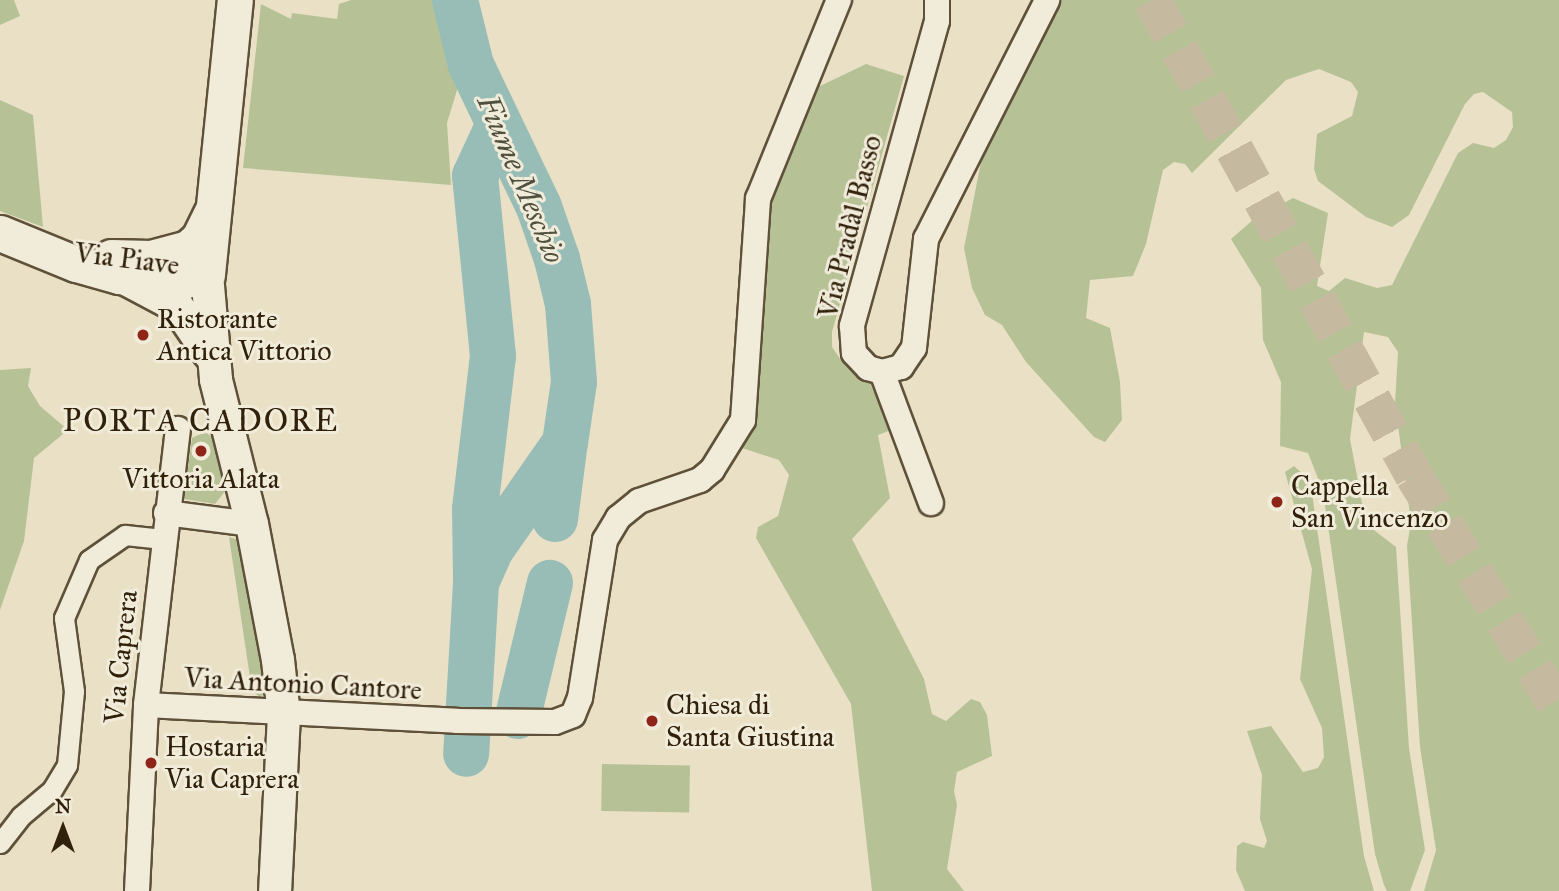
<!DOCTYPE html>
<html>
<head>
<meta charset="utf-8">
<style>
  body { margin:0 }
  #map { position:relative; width:1559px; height:891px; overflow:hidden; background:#eae0c6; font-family:"IM FELL Great Primer",serif }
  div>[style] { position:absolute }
  .green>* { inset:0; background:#b6c296; transform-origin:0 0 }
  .river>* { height:46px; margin:-23px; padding:0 23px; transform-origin:23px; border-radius:23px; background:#98bdb7 }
  .primary-tunnel>* { height:38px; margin-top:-19px; transform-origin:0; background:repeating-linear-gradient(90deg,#c5baa0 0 38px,transparent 0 57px) }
  .roads { filter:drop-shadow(2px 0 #5f5139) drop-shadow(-2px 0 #5f5139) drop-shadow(0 2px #5f5139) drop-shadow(0 -2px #5f5139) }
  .pedestrian>* { height:19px; margin:-9.5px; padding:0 9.5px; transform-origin:9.5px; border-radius:9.5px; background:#f1ebda }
  .minor>* { height:24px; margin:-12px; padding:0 12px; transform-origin:12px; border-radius:12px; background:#f1ebda }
  .tertiary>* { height:32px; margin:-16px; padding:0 16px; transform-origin:16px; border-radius:16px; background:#f1ebda }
  .secondary>* { height:35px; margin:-17.5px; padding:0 17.5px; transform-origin:17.5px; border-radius:17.5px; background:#f1ebda }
  .dots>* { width:19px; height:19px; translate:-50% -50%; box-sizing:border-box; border:4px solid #f1ebda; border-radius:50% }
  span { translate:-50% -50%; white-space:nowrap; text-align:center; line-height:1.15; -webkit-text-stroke:6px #f1ebda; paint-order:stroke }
  .street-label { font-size:28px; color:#31210a }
  .poi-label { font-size:28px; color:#31210a }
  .left { translate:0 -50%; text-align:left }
  .water-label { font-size:30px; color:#50503e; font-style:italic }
  .quarter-label { font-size:32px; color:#31210a; letter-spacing:2px }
  .north { position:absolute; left:28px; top:793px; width:70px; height:70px; -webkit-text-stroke:5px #f1ebda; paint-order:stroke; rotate:0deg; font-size:19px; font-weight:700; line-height:28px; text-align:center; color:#31210a }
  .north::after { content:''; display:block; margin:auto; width:24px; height:32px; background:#31210a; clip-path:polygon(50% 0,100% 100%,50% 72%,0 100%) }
</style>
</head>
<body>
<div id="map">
  <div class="green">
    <div style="clip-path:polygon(0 0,14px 0,20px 16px,0 25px)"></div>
    <div style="clip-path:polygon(351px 0,435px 0,461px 77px,447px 123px,451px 185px,243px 168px,261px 4px,291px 19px,292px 13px,337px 19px,339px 4px)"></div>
    <div style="clip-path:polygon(1062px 0,1559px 0,1559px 891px,1424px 891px,1436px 850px,1420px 747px,1407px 546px,1411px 522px,1395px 403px,1398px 352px,1388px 337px,1364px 332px,1350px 439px,1366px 524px,1396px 547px,1409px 748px,1425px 850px,1410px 891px,1387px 891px,1384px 885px,1375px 854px,1323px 491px,1308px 453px,1280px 446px,1281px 382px,1263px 340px,1261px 288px,1231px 239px,1254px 219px,1293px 198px,1328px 213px,1317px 286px,1329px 291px,1345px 278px,1377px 288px,1392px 285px,1458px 153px,1473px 143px,1494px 148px,1506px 140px,1513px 127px,1512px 112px,1483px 92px,1474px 94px,1465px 104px,1409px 215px,1392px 227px,1366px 217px,1318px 181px,1314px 169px,1317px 134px,1352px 116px,1358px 92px,1351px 82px,1319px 69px,1286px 80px,1192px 173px,1185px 164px,1174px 162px,1163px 170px,1146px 244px,1133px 276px,1090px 280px,1086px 318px,1110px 328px,1120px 382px,1122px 420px,1105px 442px,1094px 437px,1026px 362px,1002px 325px,985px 315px,972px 288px,964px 248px,981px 162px)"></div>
    <div style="clip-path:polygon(866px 64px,904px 76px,832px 332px,832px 347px,841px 360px,865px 372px,891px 430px,878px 435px,890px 498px,852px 539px,924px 679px,932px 714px,946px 721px,971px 699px,980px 702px,987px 715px,992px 756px,957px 772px,954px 791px,957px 805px,947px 869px,964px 891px,872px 891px,851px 704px,756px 538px,758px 527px,778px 516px,789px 475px,779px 460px,742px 448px,756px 413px,759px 232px,797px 121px,818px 87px)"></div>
    <div style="clip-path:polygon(0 100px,33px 115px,43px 227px,0 211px)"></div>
    <div style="clip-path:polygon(31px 368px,28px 386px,40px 406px,68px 430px,34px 458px,24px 541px,0 610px,0 370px)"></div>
    <div style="clip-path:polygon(205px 432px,212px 437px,226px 490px,215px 504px,184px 499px,192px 438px)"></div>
    <div style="clip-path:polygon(1294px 466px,1306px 477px,1312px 493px,1364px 856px,1374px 891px,1245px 891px,1236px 870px,1237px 846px,1243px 842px,1264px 848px,1267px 841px,1260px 819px,1262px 775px,1247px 731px,1271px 726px,1303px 772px,1318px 768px,1324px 757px,1322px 728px,1300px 679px,1312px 569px,1285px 472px)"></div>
    <div style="clip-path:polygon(229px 537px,239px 540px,264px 655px,265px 693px,260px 697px,252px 691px)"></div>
    <div style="left:602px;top:764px;width:88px;height:47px;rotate:1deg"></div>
  </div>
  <div class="river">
    <div style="left:455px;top:0;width:67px;rotate:76.2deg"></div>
    <div style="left:471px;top:65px;width:157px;rotate:64.4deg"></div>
    <div style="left:539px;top:207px;width:55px;rotate:70.9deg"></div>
    <div style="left:557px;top:259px;width:46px;rotate:76.3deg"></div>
    <div style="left:568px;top:304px;width:78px;rotate:85.6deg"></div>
    <div style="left:574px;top:382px;width:62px;rotate:98.4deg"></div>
    <div style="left:565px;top:443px;width:129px;rotate:124.9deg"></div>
    <div style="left:491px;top:549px;width:37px;rotate:114deg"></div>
    <div style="left:476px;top:583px;width:171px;rotate:93.3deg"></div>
    <div style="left:555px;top:519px;width:71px;rotate:-82.7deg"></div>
    <div style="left:476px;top:579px;width:70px;rotate:-90.8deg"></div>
    <div style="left:475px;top:509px;width:154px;rotate:-83.3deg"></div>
    <div style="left:493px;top:356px;width:181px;rotate:-95.7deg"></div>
    <div style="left:475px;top:176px;width:57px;rotate:-65.2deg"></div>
    <div style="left:518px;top:716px;width:137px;rotate:-76.5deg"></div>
  </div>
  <div class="primary-tunnel">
    <div style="left:1152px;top:0;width:543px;rotate:61.17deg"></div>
    <div style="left:1414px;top:476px;width:274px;rotate:58.1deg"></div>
  </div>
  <div class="roads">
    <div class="pedestrian">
      <div style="left:0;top:843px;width:34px;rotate:-52deg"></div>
      <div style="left:21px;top:816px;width:40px;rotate:-40deg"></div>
      <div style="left:52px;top:790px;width:29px;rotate:-59deg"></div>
      <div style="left:67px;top:765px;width:74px;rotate:-84.6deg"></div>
      <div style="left:74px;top:691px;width:74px;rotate:-97.8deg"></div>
      <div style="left:64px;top:618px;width:63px;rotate:-66.7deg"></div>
      <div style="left:89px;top:560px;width:44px;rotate:-34.8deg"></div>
      <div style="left:125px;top:535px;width:38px;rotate:6deg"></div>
    </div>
    <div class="minor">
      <div style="left:937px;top:0;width:21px;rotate:90deg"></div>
      <div style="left:937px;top:21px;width:317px;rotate:105.6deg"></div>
      <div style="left:852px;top:326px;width:27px;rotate:86deg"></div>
      <div style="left:854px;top:353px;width:21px;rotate:47deg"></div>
      <div style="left:868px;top:368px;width:15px;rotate:16deg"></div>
      <div style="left:882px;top:372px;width:20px;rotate:-15deg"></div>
      <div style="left:901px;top:367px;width:23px;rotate:-56deg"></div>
      <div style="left:914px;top:348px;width:110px;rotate:-83.7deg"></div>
      <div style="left:926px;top:239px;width:268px;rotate:-63.1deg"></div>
      <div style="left:882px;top:372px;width:140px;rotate:69.5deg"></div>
      <div style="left:166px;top:513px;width:87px;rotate:7.3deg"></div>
      <div style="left:146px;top:705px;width:311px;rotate:2.9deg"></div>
      <div style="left:457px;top:721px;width:98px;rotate:0.6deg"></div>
      <div style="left:555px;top:722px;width:19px;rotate:-21deg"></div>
      <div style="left:573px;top:715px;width:18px;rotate:-68deg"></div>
      <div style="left:580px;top:698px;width:160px;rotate:-81deg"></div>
      <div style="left:605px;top:540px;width:26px;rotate:-59deg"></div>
      <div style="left:618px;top:518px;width:27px;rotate:-39deg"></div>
      <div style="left:639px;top:501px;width:65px;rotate:-19deg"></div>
      <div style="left:700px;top:480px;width:16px;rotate:-40deg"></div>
      <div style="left:712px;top:470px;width:59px;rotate:-58.2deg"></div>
      <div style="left:743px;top:420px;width:222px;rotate:-86.1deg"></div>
      <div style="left:758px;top:199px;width:215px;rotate:-67.9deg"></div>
      <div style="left:137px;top:891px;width:186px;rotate:-87.2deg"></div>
      <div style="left:146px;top:705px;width:278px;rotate:-83.4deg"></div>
    </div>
    <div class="tertiary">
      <div style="left:184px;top:264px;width:25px;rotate:23deg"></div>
      <div style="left:207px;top:274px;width:106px;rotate:85.1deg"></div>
      <div style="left:216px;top:380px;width:148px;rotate:76deg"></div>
      <div style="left:252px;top:524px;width:138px;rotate:79.2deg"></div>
      <div style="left:278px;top:660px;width:55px;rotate:83.8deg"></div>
      <div style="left:284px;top:715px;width:176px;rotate:92.9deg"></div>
      <div style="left:128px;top:280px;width:55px;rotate:28deg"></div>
      <div style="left:177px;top:306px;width:57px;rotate:55.8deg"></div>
    </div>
    <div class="secondary">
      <div style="left:0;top:233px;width:82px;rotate:22.2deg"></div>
      <div style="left:76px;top:264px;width:45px;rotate:15.6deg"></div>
      <div style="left:119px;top:276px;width:61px;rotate:5.6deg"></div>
      <div style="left:180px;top:282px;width:28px;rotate:-17deg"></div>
      <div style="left:207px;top:274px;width:275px;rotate:-84.2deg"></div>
      <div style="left:111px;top:257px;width:40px;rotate:1.4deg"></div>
      <div style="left:151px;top:258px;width:38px;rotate:-15deg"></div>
      <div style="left:188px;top:248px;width:15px;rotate:-42deg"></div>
      <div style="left:199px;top:238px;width:28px;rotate:-64deg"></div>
    </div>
  </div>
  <div class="dots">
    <div style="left:143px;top:335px;background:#8f2418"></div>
    <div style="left:201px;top:451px;background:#8f2418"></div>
    <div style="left:1277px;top:502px;background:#8f2418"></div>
    <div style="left:652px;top:721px;background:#8f2418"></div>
    <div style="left:151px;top:763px;background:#8f2418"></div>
  </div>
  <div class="street-label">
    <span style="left:850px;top:227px;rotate:-76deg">Via Pradàl Basso</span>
    <span style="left:127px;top:259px;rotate:7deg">Via Piave</span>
    <span style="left:121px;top:657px;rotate:-84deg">Via Caprera</span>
    <span style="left:303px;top:684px;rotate:3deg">Via Antonio Cantore</span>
  </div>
  <div class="poi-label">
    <span class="left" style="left:157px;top:335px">Ristorante<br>Antica Vittorio</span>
    <span style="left:201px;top:479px">Vittoria Alata</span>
    <span class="left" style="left:1291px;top:502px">Cappella<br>San Vincenzo</span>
    <span class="left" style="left:666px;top:721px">Chiesa di<br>Santa Giustina</span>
    <span class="left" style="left:165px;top:763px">Hostaria<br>Via Caprera</span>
  </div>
  <div class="water-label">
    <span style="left:521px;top:179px;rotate:67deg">Fiume Meschio</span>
  </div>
  <div class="quarter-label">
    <span style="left:201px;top:421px">PORTA CADORE</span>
  </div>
  <div class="north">N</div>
</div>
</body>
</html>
